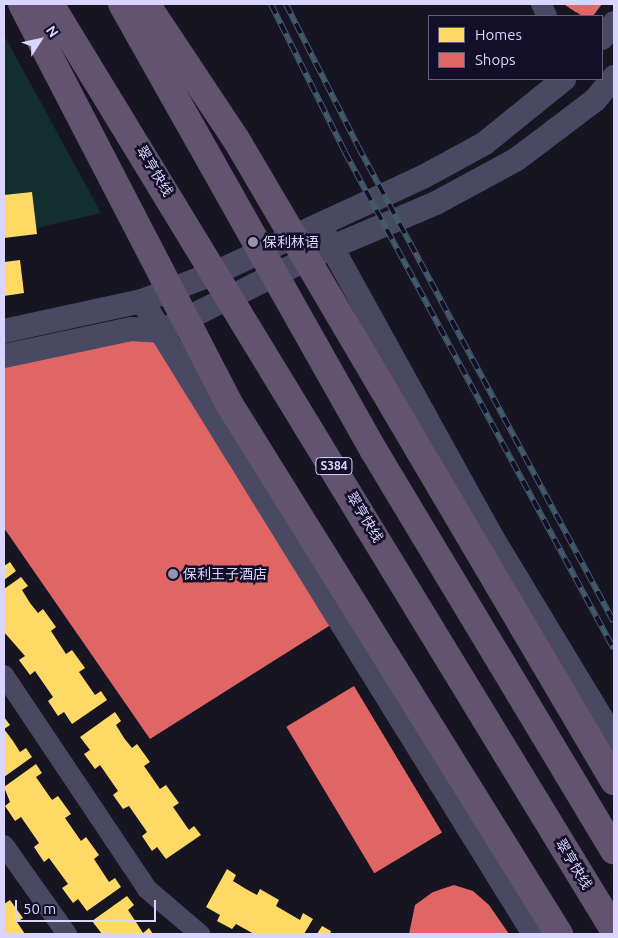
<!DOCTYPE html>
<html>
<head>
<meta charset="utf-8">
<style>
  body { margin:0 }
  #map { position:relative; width:618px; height:938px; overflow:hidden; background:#171522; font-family:Ubuntu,"Noto Sans SC",sans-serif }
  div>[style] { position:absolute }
  .green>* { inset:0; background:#122e2e }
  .homes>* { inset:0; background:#ffd966 }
  .shops>* { inset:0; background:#e06666; transform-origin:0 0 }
  .minor>* { height:20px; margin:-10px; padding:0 10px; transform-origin:10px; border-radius:10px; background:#4a4963 }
  .tertiary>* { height:24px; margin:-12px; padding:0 12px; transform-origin:12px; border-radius:12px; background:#4a4963 }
  .rail>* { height:5.5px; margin-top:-2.75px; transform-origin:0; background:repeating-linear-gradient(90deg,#130f28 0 11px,#425a6c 0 22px); box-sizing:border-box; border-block:1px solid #425a6c }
  .trunk-bridge>* { height:28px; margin:-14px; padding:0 14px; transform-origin:14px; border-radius:14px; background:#635270 }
  .dots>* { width:14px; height:14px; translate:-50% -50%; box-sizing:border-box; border:2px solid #130f28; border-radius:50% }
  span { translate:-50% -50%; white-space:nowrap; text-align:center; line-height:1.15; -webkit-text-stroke:5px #130f28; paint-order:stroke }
  .shield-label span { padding:1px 4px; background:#130f28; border:1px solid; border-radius:4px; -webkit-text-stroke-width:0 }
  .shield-label { font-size:12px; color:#d9d5ff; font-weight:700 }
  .street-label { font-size:14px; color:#d9d5ff }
  .poi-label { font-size:14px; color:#d9d5ff }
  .left { translate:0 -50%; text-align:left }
  .frame { position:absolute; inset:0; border:5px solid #d9d5ff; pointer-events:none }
  .legend { position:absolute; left:428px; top:15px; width:175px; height:65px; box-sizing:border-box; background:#130f28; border:1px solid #625e7e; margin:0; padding:6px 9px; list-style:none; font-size:15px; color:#d9d5ff }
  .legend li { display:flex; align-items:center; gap:10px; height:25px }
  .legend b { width:25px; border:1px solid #625e7e }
  .north { position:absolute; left:15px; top:15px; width:50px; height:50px; -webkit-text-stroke:4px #130f28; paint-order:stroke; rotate:55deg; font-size:14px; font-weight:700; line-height:20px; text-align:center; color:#d9d5ff }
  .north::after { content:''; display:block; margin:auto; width:18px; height:22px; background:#d9d5ff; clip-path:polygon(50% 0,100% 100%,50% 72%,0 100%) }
  .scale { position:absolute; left:15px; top:900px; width:141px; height:22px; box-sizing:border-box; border:2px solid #d9d5ff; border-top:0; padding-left:6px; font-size:15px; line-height:18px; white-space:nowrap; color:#d9d5ff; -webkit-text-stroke:4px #130f28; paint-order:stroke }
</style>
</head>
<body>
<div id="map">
  <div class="green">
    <div style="clip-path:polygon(4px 35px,101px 213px,4px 236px)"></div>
  </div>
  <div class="homes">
    <div style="clip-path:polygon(564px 4px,581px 4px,576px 12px)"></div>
    <div style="clip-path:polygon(32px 192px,37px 234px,4px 238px,4px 195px)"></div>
    <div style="clip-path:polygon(20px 260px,24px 293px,4px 296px,4px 262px)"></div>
    <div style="clip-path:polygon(158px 374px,313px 617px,210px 682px,172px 623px,212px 597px,204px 583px,181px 597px,136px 528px,75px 567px,37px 509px,102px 468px,76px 426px)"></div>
    <div style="clip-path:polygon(10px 562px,16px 571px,4px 580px,4px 566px)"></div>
    <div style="clip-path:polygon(21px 577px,28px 586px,22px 590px,30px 603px,38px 613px,43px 609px,56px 627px,51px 631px,66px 654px,72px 650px,85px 668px,79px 672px,95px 695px,101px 691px,107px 700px,72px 724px,64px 712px,58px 716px,48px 701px,53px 697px,35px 671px,30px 675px,19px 660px,25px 656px,4px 632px,4px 589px)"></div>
    <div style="clip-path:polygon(115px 712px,121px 721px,116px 725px,124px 738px,132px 748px,137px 744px,150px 762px,144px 766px,160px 789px,166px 785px,179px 803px,173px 807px,189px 830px,194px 826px,201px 835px,166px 859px,157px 847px,152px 851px,142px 836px,147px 832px,129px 806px,123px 809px,113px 795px,118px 791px,100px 765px,95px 769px,84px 754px,90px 750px,80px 737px)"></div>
    <div style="clip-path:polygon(4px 717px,10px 725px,4px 729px,13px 741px,20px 752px,26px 748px,32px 757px,4px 777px)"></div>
    <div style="clip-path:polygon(36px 764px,42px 773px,36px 777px,45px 790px,52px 800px,58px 796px,71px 814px,65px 818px,81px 841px,86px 837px,99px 855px,94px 859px,109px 882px,115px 878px,121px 887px,87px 911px,78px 899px,73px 903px,62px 888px,68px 884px,49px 858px,44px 862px,34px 847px,39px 843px,21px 817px,15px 821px,5px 806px,10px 802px,4px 787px)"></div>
    <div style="clip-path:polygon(227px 869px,236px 875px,233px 881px,246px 889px,257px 895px,260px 889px,279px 900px,276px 906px,300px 920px,303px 913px,313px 919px,304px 934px,254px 934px,236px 924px,232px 929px,217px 921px,220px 915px,206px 907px)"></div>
    <div style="clip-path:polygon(127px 896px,134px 905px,128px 910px,136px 922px,143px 933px,149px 928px,153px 934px,102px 934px,92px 921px)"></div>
    <div style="clip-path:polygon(10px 900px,23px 918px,17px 922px,25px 934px,4px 934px,4px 904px)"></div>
    <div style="clip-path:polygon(322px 926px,331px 931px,330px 934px,317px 934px)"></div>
  </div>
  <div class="shops">
    <div style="clip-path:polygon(564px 4px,602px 4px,593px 16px,582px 16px)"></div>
    <div style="clip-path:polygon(162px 331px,337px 621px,150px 739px,4px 528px,4px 365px)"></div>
    <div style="left:354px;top:686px;width:171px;height:79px;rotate:59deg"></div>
    <div style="clip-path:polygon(454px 885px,473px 891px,489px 905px,509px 934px,409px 934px,415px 905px,433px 892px)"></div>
  </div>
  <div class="minor">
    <div style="left:541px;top:4px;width:13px;rotate:63deg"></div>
    <div style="left:4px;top:675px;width:257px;rotate:56.2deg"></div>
    <div style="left:147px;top:889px;width:70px;rotate:40.3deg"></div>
    <div style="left:4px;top:845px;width:109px;rotate:54.7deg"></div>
  </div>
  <div class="tertiary">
    <div style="left:602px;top:38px;width:19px;rotate:-51deg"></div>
    <div style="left:324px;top:233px;width:344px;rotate:61.1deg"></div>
    <div style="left:490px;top:534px;width:240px;rotate:58.8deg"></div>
    <div style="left:142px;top:301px;width:745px;rotate:58.23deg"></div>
    <div style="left:4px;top:331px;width:141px;rotate:-12.3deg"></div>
    <div style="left:142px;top:301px;width:80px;rotate:-21.1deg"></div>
    <div style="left:217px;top:272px;width:227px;rotate:-24.8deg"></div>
    <div style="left:423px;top:177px;width:71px;rotate:-28.7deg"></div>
    <div style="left:485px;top:143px;width:102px;rotate:-39deg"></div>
    <div style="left:4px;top:356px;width:130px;rotate:-12deg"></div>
    <div style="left:131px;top:329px;width:30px;rotate:4deg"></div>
    <div style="left:161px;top:331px;width:191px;rotate:-26.2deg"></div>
    <div style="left:332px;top:247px;width:113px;rotate:-22.9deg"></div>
    <div style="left:436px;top:203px;width:92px;rotate:-28.5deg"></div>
    <div style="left:517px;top:159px;width:98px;rotate:-37.1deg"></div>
    <div style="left:595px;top:100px;width:30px;rotate:-50deg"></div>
  </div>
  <div class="rail">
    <div style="left:271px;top:4px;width:165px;rotate:63.4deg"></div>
    <div style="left:345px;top:152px;width:565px;rotate:61.58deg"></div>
    <div style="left:286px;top:4px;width:159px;rotate:63.1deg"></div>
    <div style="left:358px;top:146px;width:540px;rotate:61.73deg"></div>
  </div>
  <div class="trunk-bridge">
    <div style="left:22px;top:4px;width:448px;rotate:62.6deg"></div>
    <div style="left:228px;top:402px;width:627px;rotate:58.11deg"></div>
    <div style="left:50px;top:4px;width:1084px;rotate:58.66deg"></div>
    <div style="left:122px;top:4px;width:513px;rotate:60.59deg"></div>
    <div style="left:374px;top:451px;width:466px;rotate:59deg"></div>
    <div style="left:146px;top:4px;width:164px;rotate:56.4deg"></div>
    <div style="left:237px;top:141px;width:743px;rotate:59.5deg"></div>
  </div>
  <div class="dots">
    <div style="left:253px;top:242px;background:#9592b2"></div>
    <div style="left:173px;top:574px;background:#9592b2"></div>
  </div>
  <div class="shield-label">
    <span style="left:334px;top:466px">S384</span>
  </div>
  <div class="street-label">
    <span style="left:155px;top:171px;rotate:59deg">翠亨快线</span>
    <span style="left:365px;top:517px;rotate:59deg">翠亨快线</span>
    <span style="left:574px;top:864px;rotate:59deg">翠亨快线</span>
  </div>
  <div class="poi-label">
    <span class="left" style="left:263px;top:242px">保利林语</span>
    <span class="left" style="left:183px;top:574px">保利王子酒店</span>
  </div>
  <div class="frame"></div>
  <ul class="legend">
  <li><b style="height:14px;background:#ffd966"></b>Homes</li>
  <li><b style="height:14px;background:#e06666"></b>Shops</li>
  </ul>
  <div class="north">N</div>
  <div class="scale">50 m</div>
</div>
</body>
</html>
